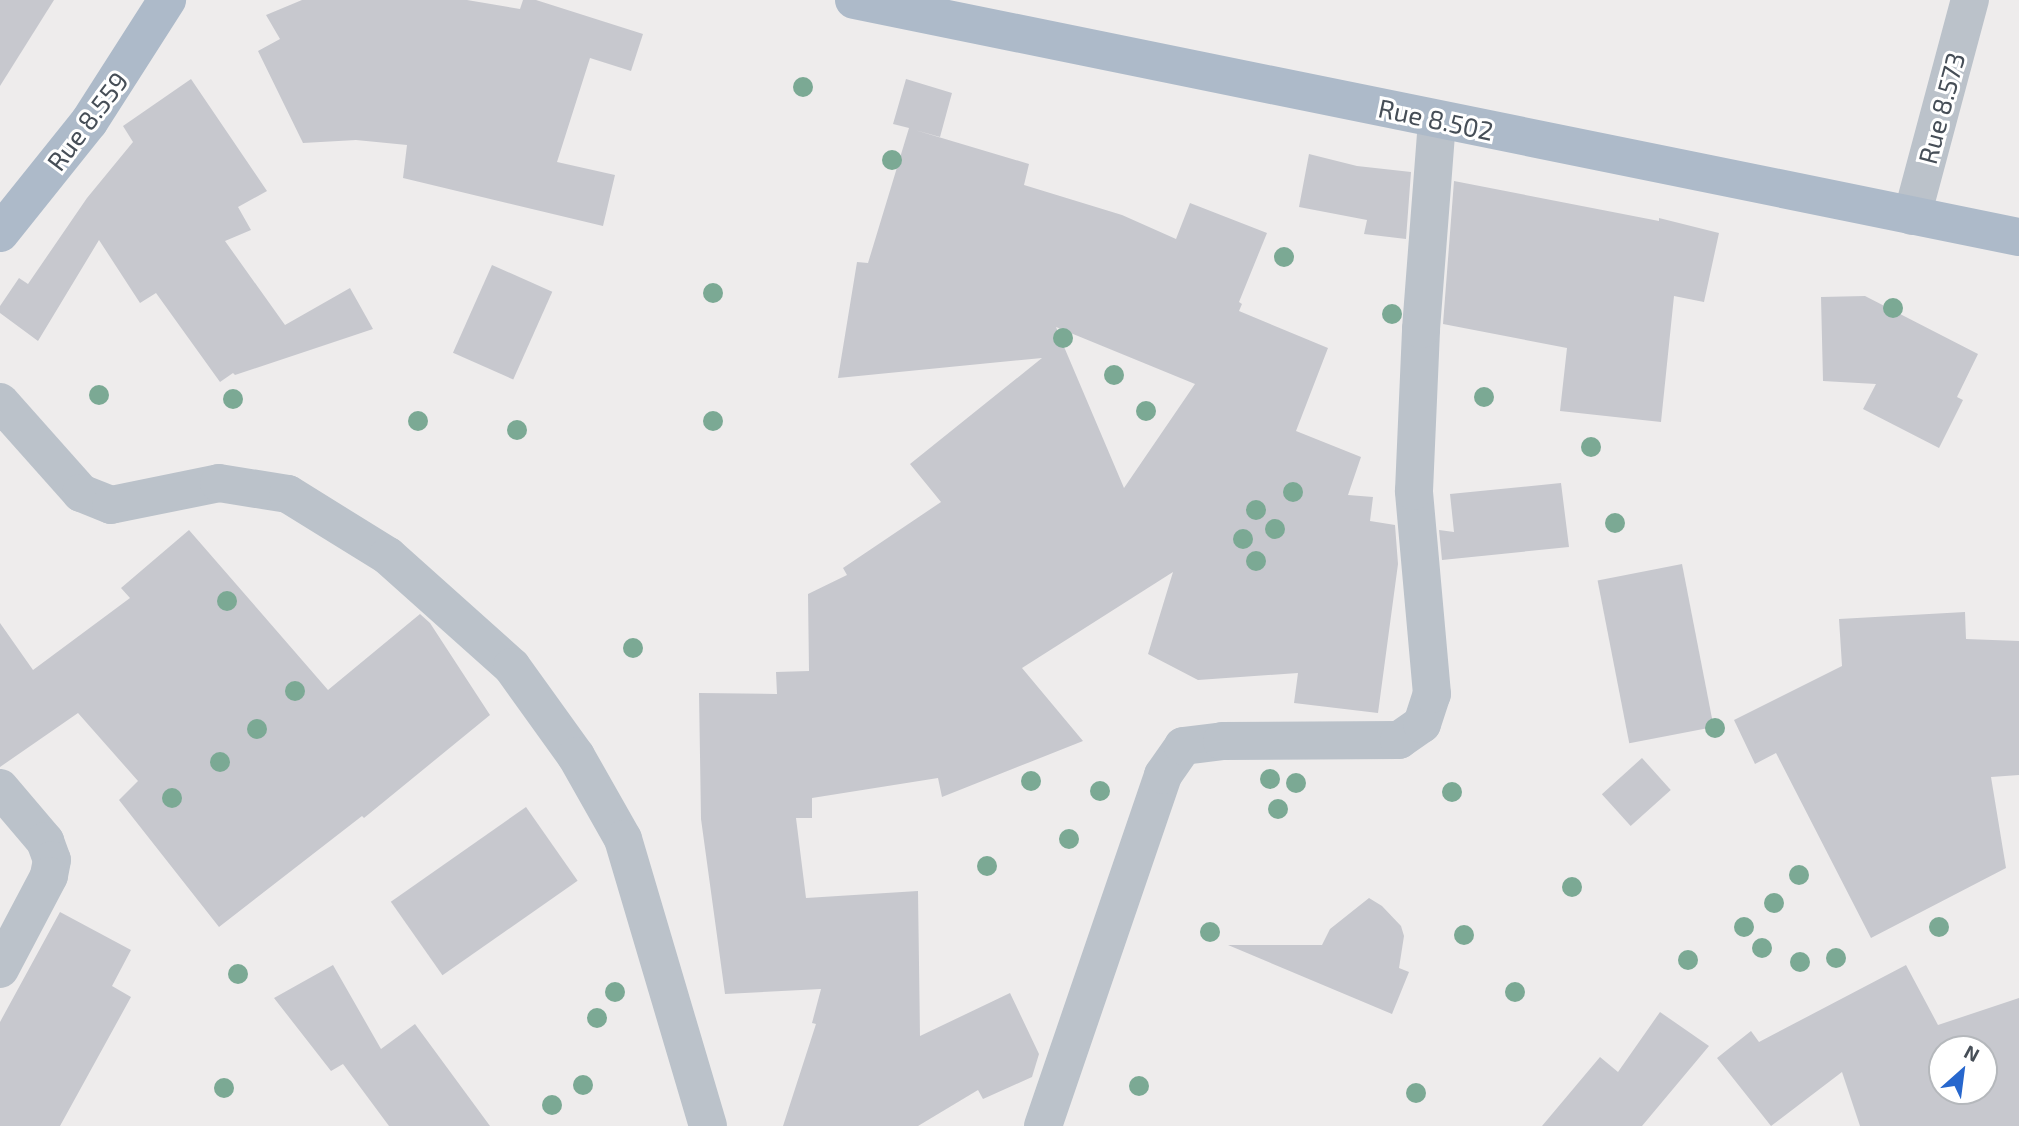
<!DOCTYPE html>
<html>
<head>
<meta charset="utf-8">
<style>
  body { margin:0 }
  #map { position:relative; width:2019px; height:1126px; overflow:hidden; background:#eeecec; font-family:"Exo 2",sans-serif }
  div>[style] { position:absolute }
  .building>* { inset:0; background:#c7c8ce; transform-origin:0 0 }
  .minor>* { height:38px; margin:-19px; padding:0 19px; transform-origin:19px; border-radius:19px; background:#bbc2ca }
  .major>* { height:38px; margin:-19px; padding:0 19px; transform-origin:19px; border-radius:19px; background:#adbac9 }
  .trees>* { width:20px; height:20px; margin:-10px; border-radius:50%; background:#7ba994 }
  span { translate:-50% -50%; white-space:nowrap; text-align:center; line-height:1.15; -webkit-text-stroke:6px #fff; paint-order:stroke }
  .street-label { font-size:26px; color:#464e57 }
  .north { position:absolute; left:1928px; top:1035px; width:70px; height:70px; box-sizing:border-box; background:#fff; border:2px solid #b5b8bc; border-radius:50%; rotate:28deg; font-size:19px; font-weight:700; line-height:28px; text-align:center; color:#464e57 }
  .north::after { content:''; display:block; margin:auto; width:24px; height:32px; background:#2767cd; clip-path:polygon(50% 0,100% 100%,50% 72%,0 100%) }
</style>
</head>
<body>
<div id="map">
  <div class="building">
    <div style="clip-path:polygon(0 0,54px 0,0 86px)"></div>
    <div style="clip-path:polygon(302px 0,467px 0,520px 9px,523px 0,536px 0,643px 34px,631px 71px,590px 58px,557px 162px,615px 175px,603px 226px,403px 178px,407px 145px,356px 140px,303px 143px,258px 51px,280px 39px,266px 15px)"></div>
    <div style="clip-path:polygon(191px 79px,267px 191px,238px 207px,251px 230px,225px 241px,285px 325px,350px 288px,373px 329px,235px 375px,233px 373px,220px 382px,156px 293px,140px 303px,99px 240px,38px 341px,0 313px,0 306px,19px 278px,28px 284px,87px 198px,133px 142px,123px 126px)"></div>
    <div style="clip-path:polygon(evenodd,906px 79px,952px 93px,940px 137px,915px 130px,1029px 164px,1024px 185px,1122px 215px,1176px 239px,1190px 203px,1267px 233px,1239px 302px,1242px 304px,1239px 311px,1328px 348px,1296px 431px,1361px 457px,1348px 495px,1373px 497px,1370px 521px,1395px 525px,1398px 564px,1378px 713px,1294px 703px,1298px 673px,1198px 680px,1148px 654px,1173px 572px,1022px 668px,1083px 741px,942px 797px,938px 778px,812px 798px,812px 818px,796px 818px,806px 898px,918px 891px,920px 1036px,1010px 993px,1039px 1054px,1032px 1077px,983px 1099px,978px 1090px,918px 1126px,783px 1126px,816px 1024px,812px 1023px,821px 989px,725px 994px,701px 819px,699px 693px,777px 694px,776px 672px,809px 671px,808px 594px,847px 575px,843px 568px,941px 502px,910px 464px,1042px 358px,838px 378px,857px 262px,868px 263px,909px 128px,893px 124px,906px 79px,1056px 327px,1195px 384px,1124px 488px,1062px 342px,1056px 327px)"></div>
    <div style="clip-path:polygon(1309px 154px,1357px 166px,1411px 172px,1406px 239px,1364px 234px,1367px 220px,1299px 207px)"></div>
    <div style="clip-path:polygon(1454px 181px,1659px 221px,1659px 218px,1719px 233px,1704px 302px,1674px 296px,1661px 422px,1560px 411px,1567px 348px,1443px 324px)"></div>
    <div style="left:492px;top:265px;width:66px;height:96px;rotate:24deg"></div>
    <div style="clip-path:polygon(1865px 296px,1978px 354px,1957px 397px,1963px 400px,1939px 448px,1863px 409px,1876px 384px,1823px 381px,1821px 297px)"></div>
    <div style="clip-path:polygon(1561px 483px,1569px 547px,1442px 560px,1439px 530px,1454px 532px,1450px 494px)"></div>
    <div style="clip-path:polygon(189px 530px,328px 690px,420px 614px,430px 623px,490px 715px,364px 818px,362px 816px,219px 927px,119px 800px,138px 781px,78px 713px,0 767px,0 623px,33px 670px,130px 598px,121px 588px)"></div>
    <div style="left:1682px;top:564px;width:166px;height:86px;rotate:79deg"></div>
    <div style="clip-path:polygon(1965px 612px,1966px 639px,2019px 641px,2019px 775px,1991px 777px,2006px 868px,1871px 938px,1776px 753px,1755px 764px,1734px 720px,1842px 666px,1839px 619px)"></div>
    <div style="left:1642px;top:758px;width:43px;height:54px;rotate:48deg"></div>
    <div style="left:526px;top:807px;width:90px;height:165px;rotate:55deg"></div>
    <div style="clip-path:polygon(1369px 898px,1382px 906px,1401px 926px,1404px 936px,1399px 968px,1409px 972px,1392px 1014px,1228px 945px,1322px 945px,1330px 929px)"></div>
    <div style="clip-path:polygon(60px 912px,131px 950px,112px 986px,131px 997px,60px 1126px,0 1126px,0 1022px)"></div>
    <div style="clip-path:polygon(333px 965px,381px 1049px,415px 1024px,490px 1126px,389px 1126px,343px 1064px,331px 1071px,274px 998px)"></div>
    <div style="clip-path:polygon(evenodd,1906px 965px,1938px 1025px,2019px 998px,2019px 1126px,1860px 1126px,1842px 1072px,1771px 1126px,1717px 1058px,1751px 1031px,1759px 1042px,1906px 965px,1942px 1049px,1984px 1049px,1984px 1091px,1942px 1091px,1942px 1049px)"></div>
    <div style="clip-path:polygon(1660px 1012px,1709px 1046px,1642px 1126px,1542px 1126px,1600px 1057px,1618px 1072px)"></div>
  </div>
  <div class="minor">
    <div style="left:1912px;top:216px;width:224px;rotate:-75deg"></div>
    <div style="left:0;top:402px;width:122px;rotate:48.3deg"></div>
    <div style="left:81px;top:493px;width:32px;rotate:22deg"></div>
    <div style="left:111px;top:505px;width:110px;rotate:-11.5deg"></div>
    <div style="left:219px;top:483px;width:70px;rotate:9.1deg"></div>
    <div style="left:288px;top:494px;width:118px;rotate:31.8deg"></div>
    <div style="left:388px;top:556px;width:166px;rotate:41.8deg"></div>
    <div style="left:512px;top:667px;width:110px;rotate:54.3deg"></div>
    <div style="left:576px;top:756px;width:95px;rotate:60.5deg"></div>
    <div style="left:623px;top:839px;width:299px;rotate:73.5deg"></div>
    <div style="left:0;top:788px;width:70px;rotate:49.7deg"></div>
    <div style="left:45px;top:841px;width:20px;rotate:70deg"></div>
    <div style="left:52px;top:860px;width:16px;rotate:101deg"></div>
    <div style="left:49px;top:876px;width:105px;rotate:117.8deg"></div>
    <div style="left:1043px;top:1126px;width:371px;rotate:-71.1deg"></div>
    <div style="left:1163px;top:775px;width:35px;rotate:-55deg"></div>
    <div style="left:1183px;top:746px;width:39px;rotate:-7deg"></div>
    <div style="left:1222px;top:741px;width:177px;rotate:-0.3deg"></div>
    <div style="left:1399px;top:740px;width:28px;rotate:-35deg"></div>
    <div style="left:1422px;top:724px;width:32px;rotate:-72deg"></div>
    <div style="left:1432px;top:694px;width:204px;rotate:-95.1deg"></div>
    <div style="left:1414px;top:491px;width:162px;rotate:-87.5deg"></div>
    <div style="left:1421px;top:329px;width:210px;rotate:-85.6deg"></div>
  </div>
  <div class="major">
    <div style="left:854px;top:0;width:1189px;rotate:11.5deg"></div>
    <div style="left:0;top:233px;width:142px;rotate:-51.3deg"></div>
    <div style="left:89px;top:122px;width:145px;rotate:-57.4deg"></div>
  </div>
  <div class="trees">
    <div style="left:803px;top:87px"></div>
    <div style="left:892px;top:160px"></div>
    <div style="left:1284px;top:257px"></div>
    <div style="left:713px;top:293px"></div>
    <div style="left:1893px;top:308px"></div>
    <div style="left:1392px;top:314px"></div>
    <div style="left:1063px;top:338px"></div>
    <div style="left:1114px;top:375px"></div>
    <div style="left:99px;top:395px"></div>
    <div style="left:1484px;top:397px"></div>
    <div style="left:233px;top:399px"></div>
    <div style="left:1146px;top:411px"></div>
    <div style="left:418px;top:421px"></div>
    <div style="left:713px;top:421px"></div>
    <div style="left:517px;top:430px"></div>
    <div style="left:1591px;top:447px"></div>
    <div style="left:1293px;top:492px"></div>
    <div style="left:1256px;top:510px"></div>
    <div style="left:1615px;top:523px"></div>
    <div style="left:1275px;top:529px"></div>
    <div style="left:1243px;top:539px"></div>
    <div style="left:1256px;top:561px"></div>
    <div style="left:227px;top:601px"></div>
    <div style="left:633px;top:648px"></div>
    <div style="left:295px;top:691px"></div>
    <div style="left:1715px;top:728px"></div>
    <div style="left:257px;top:729px"></div>
    <div style="left:220px;top:762px"></div>
    <div style="left:1270px;top:779px"></div>
    <div style="left:1031px;top:781px"></div>
    <div style="left:1296px;top:783px"></div>
    <div style="left:1100px;top:791px"></div>
    <div style="left:1452px;top:792px"></div>
    <div style="left:172px;top:798px"></div>
    <div style="left:1278px;top:809px"></div>
    <div style="left:1069px;top:839px"></div>
    <div style="left:987px;top:866px"></div>
    <div style="left:1799px;top:875px"></div>
    <div style="left:1572px;top:887px"></div>
    <div style="left:1774px;top:903px"></div>
    <div style="left:1744px;top:927px"></div>
    <div style="left:1939px;top:927px"></div>
    <div style="left:1210px;top:932px"></div>
    <div style="left:1464px;top:935px"></div>
    <div style="left:1762px;top:948px"></div>
    <div style="left:1836px;top:958px"></div>
    <div style="left:1688px;top:960px"></div>
    <div style="left:1800px;top:962px"></div>
    <div style="left:238px;top:974px"></div>
    <div style="left:615px;top:992px"></div>
    <div style="left:1515px;top:992px"></div>
    <div style="left:597px;top:1018px"></div>
    <div style="left:583px;top:1085px"></div>
    <div style="left:1139px;top:1086px"></div>
    <div style="left:224px;top:1088px"></div>
    <div style="left:1416px;top:1093px"></div>
    <div style="left:552px;top:1105px"></div>
  </div>
  <div class="street-label">
    <span style="left:1941px;top:108px;rotate:-75deg">Rue 8.573</span>
    <span style="left:1436px;top:119px;rotate:12deg">Rue 8.502</span>
    <span style="left:87px;top:121px;rotate:-53deg">Rue 8.559</span>
  </div>
  <div class="north">N</div>
</div>
</body>
</html>
